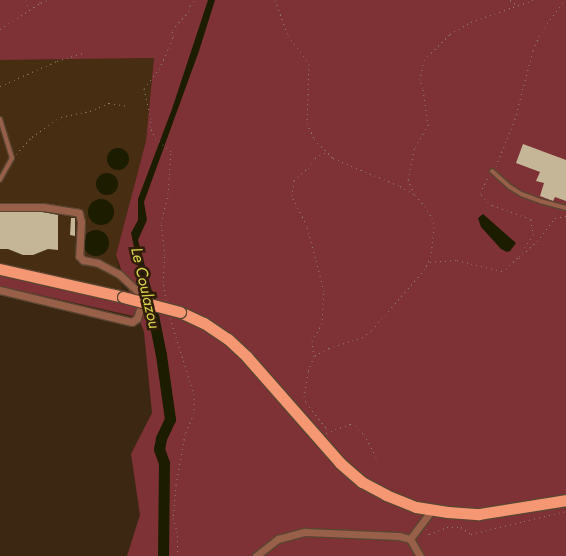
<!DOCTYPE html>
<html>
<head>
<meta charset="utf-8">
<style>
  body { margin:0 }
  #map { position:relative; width:566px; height:556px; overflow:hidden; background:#3c2712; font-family:Jost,sans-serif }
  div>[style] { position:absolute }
  .built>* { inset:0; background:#472d12 }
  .green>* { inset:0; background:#7f3236 }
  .water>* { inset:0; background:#1c1c00 }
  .round { border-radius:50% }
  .river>* { height:11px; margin:-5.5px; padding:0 5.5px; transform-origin:5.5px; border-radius:5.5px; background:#1c1c00 }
  .building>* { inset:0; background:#c5b697 }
  .path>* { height:1px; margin-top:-0.5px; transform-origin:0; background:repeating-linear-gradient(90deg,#91806f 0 1px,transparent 0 5px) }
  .roads { filter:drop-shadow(1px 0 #594531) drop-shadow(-1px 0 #594531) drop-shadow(0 1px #594531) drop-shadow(0 -1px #594531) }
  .service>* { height:4px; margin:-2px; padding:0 2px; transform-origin:2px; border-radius:2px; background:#985f49 }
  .minor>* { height:7px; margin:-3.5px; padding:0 3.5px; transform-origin:3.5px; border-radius:3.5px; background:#985f49 }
  .primary>* { height:11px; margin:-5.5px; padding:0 5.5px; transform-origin:5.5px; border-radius:5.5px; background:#f59772 }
  .bridges { filter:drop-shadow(1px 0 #594531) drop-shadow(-1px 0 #594531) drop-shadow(0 1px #594531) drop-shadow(0 -1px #594531) }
  .primary-bridge>* { height:11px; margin:-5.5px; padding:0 5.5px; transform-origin:5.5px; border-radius:5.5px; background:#f59772 }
  span { translate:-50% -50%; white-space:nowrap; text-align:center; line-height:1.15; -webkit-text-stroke:5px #321d08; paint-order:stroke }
  .water-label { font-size:16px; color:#d4d34c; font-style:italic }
</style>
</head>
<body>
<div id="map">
  <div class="built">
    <div style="clip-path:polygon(154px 58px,146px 141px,116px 255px,123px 297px,0 269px,0 60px)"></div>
  </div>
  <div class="green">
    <div style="clip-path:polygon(0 0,566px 0,566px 556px,127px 556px,140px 515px,131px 454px,152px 413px,144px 332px,136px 311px,133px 316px,0 286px,0 273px,134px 305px,116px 255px,146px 141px,154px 58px,0 60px)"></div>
  </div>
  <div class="water">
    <div style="clip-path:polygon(208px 0,215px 0,199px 51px,144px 202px,147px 220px,138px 240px,155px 303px,145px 300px,131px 233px,138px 220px,138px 199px,172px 109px)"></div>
    <div class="round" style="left:107px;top:148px;width:22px;height:22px"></div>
    <div class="round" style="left:96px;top:173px;width:22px;height:22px"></div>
    <div class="round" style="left:88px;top:199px;width:26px;height:26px"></div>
    <div style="clip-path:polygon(483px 214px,516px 243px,510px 251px,507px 252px,501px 249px,481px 227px,478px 218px)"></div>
    <div class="round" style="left:83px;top:230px;width:26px;height:26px"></div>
  </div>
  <div class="river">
    <div style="left:149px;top:295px;width:61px;rotate:78.7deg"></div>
    <div style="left:161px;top:355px;width:65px;rotate:82deg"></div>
    <div style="left:170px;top:419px;width:21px;rotate:115deg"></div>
    <div style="left:161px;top:438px;width:11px;rotate:100deg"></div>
    <div style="left:159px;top:449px;width:15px;rotate:70deg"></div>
    <div style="left:164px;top:463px;width:93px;rotate:90.6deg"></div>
  </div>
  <div class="building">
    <div style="clip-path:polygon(523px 144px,566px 160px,566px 201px,555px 197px,553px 201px,540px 196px,544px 183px,536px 181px,540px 172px,516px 163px)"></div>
    <div style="clip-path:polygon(0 212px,43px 212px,58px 215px,58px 250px,48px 249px,33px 255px,23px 255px,8px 249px,0 249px)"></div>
    <div style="clip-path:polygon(71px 218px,75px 218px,75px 236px,70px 235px)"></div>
  </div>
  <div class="path">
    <div style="left:26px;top:0;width:9px;rotate:77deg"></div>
    <div style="left:275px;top:0;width:38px;rotate:70deg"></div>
    <div style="left:288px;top:36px;width:35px;rotate:53deg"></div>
    <div style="left:309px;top:64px;width:59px;rotate:91.9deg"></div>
    <div style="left:307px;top:123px;width:17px;rotate:66deg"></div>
    <div style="left:314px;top:139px;width:27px;rotate:45deg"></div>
    <div style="left:333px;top:158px;width:73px;rotate:22.7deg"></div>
    <div style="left:400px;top:186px;width:17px;rotate:31deg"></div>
    <div style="left:415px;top:195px;width:15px;rotate:48deg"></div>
    <div style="left:425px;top:206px;width:14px;rotate:60deg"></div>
    <div style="left:432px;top:218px;width:9px;rotate:77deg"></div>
    <div style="left:434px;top:227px;width:29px;rotate:96deg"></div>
    <div style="left:431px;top:256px;width:14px;rotate:115deg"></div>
    <div style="left:425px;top:269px;width:82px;rotate:131.1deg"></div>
    <div style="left:371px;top:331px;width:10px;rotate:143deg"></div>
    <div style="left:363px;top:337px;width:36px;rotate:162deg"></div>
    <div style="left:329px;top:348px;width:17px;rotate:152deg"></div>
    <div style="left:314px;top:356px;width:17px;rotate:111deg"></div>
    <div style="left:308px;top:372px;width:24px;rotate:99deg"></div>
    <div style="left:304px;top:396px;width:7px;rotate:74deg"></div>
    <div style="left:306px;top:403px;width:32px;rotate:51deg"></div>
    <div style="left:326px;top:428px;width:4px;rotate:104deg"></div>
    <div style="left:510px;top:0;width:9px;rotate:36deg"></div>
    <div style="left:41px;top:3px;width:8px;rotate:-23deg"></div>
    <div style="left:0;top:29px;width:48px;rotate:-33deg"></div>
    <div style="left:40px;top:3px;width:3px;rotate:-90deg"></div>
    <div style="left:0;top:86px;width:62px;rotate:-23.7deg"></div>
    <div style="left:57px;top:61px;width:28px;rotate:-17deg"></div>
    <div style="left:16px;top:154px;width:23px;rotate:-47deg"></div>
    <div style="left:32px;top:137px;width:35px;rotate:-35deg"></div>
    <div style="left:61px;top:117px;width:30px;rotate:-12deg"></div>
    <div style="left:90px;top:111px;width:21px;rotate:-23deg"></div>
    <div style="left:109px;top:103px;width:19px;rotate:9deg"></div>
    <div style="left:496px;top:166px;width:51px;rotate:-68deg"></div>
    <div style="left:515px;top:119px;width:71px;rotate:-75.4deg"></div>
    <div style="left:533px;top:50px;width:15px;rotate:-67deg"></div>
    <div style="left:539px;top:36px;width:44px;rotate:-55.2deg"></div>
    <div style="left:414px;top:194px;width:16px;rotate:-112deg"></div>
    <div style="left:408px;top:179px;width:33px;rotate:-78deg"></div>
    <div style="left:415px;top:147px;width:26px;rotate:-59deg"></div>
    <div style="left:428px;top:125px;width:37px;rotate:-98deg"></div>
    <div style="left:423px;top:88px;width:9px;rotate:-111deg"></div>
    <div style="left:420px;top:80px;width:20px;rotate:-79deg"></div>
    <div style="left:424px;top:60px;width:37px;rotate:-45deg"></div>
    <div style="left:450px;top:34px;width:24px;rotate:-30deg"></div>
    <div style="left:471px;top:22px;width:66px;rotate:-19.5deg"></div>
    <div style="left:519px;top:258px;width:25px;rotate:-43deg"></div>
    <div style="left:537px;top:241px;width:29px;rotate:-52deg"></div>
    <div style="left:555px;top:218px;width:11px;rotate:-10deg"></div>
    <div style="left:430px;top:262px;width:27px;rotate:-4deg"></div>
    <div style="left:457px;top:260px;width:45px;rotate:14deg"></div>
    <div style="left:501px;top:271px;width:5px;rotate:-22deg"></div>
    <div style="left:506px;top:269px;width:18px;rotate:-45deg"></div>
    <div style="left:519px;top:256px;width:25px;rotate:-56deg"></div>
    <div style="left:533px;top:235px;width:16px;rotate:-97deg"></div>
    <div style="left:531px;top:219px;width:41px;rotate:-160.3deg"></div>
    <div style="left:492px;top:205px;width:9px;rotate:-139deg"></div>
    <div style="left:485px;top:199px;width:8px;rotate:-130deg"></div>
    <div style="left:480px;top:193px;width:20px;rotate:-63deg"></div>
    <div style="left:166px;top:300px;width:18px;rotate:-99deg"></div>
    <div style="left:163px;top:282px;width:27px;rotate:-86deg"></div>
    <div style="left:165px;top:255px;width:32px;rotate:-97deg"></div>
    <div style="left:161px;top:223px;width:30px;rotate:-76deg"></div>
    <div style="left:168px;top:194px;width:43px;rotate:-86deg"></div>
    <div style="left:171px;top:151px;width:19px;rotate:-141deg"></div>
    <div style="left:156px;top:139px;width:13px;rotate:-117deg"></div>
    <div style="left:150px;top:127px;width:8px;rotate:-83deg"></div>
    <div style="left:151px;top:119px;width:32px;rotate:-103deg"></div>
    <div style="left:144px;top:88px;width:24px;rotate:-52deg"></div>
    <div style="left:159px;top:69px;width:23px;rotate:-65deg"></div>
    <div style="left:169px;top:48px;width:12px;rotate:-70deg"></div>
    <div style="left:173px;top:37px;width:7px;rotate:-98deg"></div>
    <div style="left:172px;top:30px;width:25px;rotate:-48deg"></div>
    <div style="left:189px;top:11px;width:6px;rotate:-81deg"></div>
    <div style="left:190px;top:5px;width:7px;rotate:-45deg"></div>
    <div style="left:170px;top:318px;width:80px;rotate:72.5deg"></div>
    <div style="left:194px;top:394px;width:19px;rotate:90deg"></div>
    <div style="left:194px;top:413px;width:23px;rotate:113deg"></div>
    <div style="left:185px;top:434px;width:52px;rotate:100deg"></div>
    <div style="left:176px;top:485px;width:33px;rotate:95deg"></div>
    <div style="left:173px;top:518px;width:14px;rotate:73deg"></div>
    <div style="left:177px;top:531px;width:25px;rotate:88deg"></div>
    <div style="left:314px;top:356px;width:15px;rotate:-98deg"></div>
    <div style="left:312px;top:341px;width:20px;rotate:-60deg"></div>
    <div style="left:322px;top:324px;width:33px;rotate:-87deg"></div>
    <div style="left:324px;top:291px;width:67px;rotate:-104.7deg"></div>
    <div style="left:307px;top:226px;width:34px;rotate:-117deg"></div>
    <div style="left:292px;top:196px;width:16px;rotate:-83deg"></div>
    <div style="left:294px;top:180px;width:18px;rotate:-41deg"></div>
    <div style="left:308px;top:168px;width:12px;rotate:-55deg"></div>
    <div style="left:315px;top:158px;width:13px;rotate:-29deg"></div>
    <div style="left:326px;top:433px;width:26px;rotate:-21deg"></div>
    <div style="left:350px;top:424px;width:5px;rotate:22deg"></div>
    <div style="left:355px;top:426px;width:12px;rotate:42deg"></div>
    <div style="left:364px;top:434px;width:30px;rotate:62deg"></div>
    <div style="left:426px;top:529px;width:6px;rotate:59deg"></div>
    <div style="left:429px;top:534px;width:19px;rotate:-21deg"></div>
    <div style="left:447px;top:527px;width:14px"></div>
    <div style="left:461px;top:527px;width:12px;rotate:35deg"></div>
    <div style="left:471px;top:534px;width:98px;rotate:-13.6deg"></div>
  </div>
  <div class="roads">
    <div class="service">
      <div style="left:0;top:119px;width:41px;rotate:72.9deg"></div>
      <div style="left:12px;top:158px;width:25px;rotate:119deg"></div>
      <div style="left:492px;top:171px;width:24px;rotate:42deg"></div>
      <div style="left:510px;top:187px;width:13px;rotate:32deg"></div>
      <div style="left:521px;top:194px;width:20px;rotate:20deg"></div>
      <div style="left:540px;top:201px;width:27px;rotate:15deg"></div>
    </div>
    <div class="minor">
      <div style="left:0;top:207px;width:43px"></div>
      <div style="left:43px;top:207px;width:36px;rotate:9deg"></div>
      <div style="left:79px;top:213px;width:9px;rotate:77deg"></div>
      <div style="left:81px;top:222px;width:34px;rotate:93deg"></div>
      <div style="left:79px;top:256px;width:6px;rotate:45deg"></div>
      <div style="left:83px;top:260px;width:15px;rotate:11deg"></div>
      <div style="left:98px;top:263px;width:24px;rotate:28deg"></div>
      <div style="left:119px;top:274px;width:26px;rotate:43deg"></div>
      <div style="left:138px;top:292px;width:14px;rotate:78deg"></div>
      <div style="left:141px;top:306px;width:13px;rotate:108deg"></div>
      <div style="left:137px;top:318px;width:6px;rotate:141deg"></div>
      <div style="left:132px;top:322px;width:136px;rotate:-166.4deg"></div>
      <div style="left:410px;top:539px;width:36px;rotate:-53deg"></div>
      <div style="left:410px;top:539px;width:20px;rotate:60deg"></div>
      <div style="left:256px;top:556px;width:28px;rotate:-38deg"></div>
      <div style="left:278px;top:539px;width:28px;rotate:-15deg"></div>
      <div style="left:305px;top:532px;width:94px;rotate:2.4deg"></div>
      <div style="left:399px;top:536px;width:11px;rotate:15deg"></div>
    </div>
    <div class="primary">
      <div style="left:0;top:269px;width:126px;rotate:12.8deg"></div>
      <div style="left:180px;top:312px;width:26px;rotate:25deg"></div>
      <div style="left:204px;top:323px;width:29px;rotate:34deg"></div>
      <div style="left:228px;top:339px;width:26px;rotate:43deg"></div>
      <div style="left:247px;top:357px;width:141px;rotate:48.7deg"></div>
      <div style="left:340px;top:463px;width:29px;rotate:41deg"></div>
      <div style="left:362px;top:482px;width:27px;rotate:28deg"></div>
      <div style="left:386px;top:495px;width:32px;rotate:22deg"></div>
      <div style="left:416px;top:507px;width:32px;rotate:9deg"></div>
      <div style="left:448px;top:512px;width:31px;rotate:4deg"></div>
      <div style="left:479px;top:514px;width:88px;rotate:-9.1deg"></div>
    </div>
  </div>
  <div class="bridges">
    <div class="primary-bridge">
      <div style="left:123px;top:297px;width:59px;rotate:14.7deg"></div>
    </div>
  </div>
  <div class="water-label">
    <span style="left:145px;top:288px;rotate:77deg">Le Coulazou</span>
  </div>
</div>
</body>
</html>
